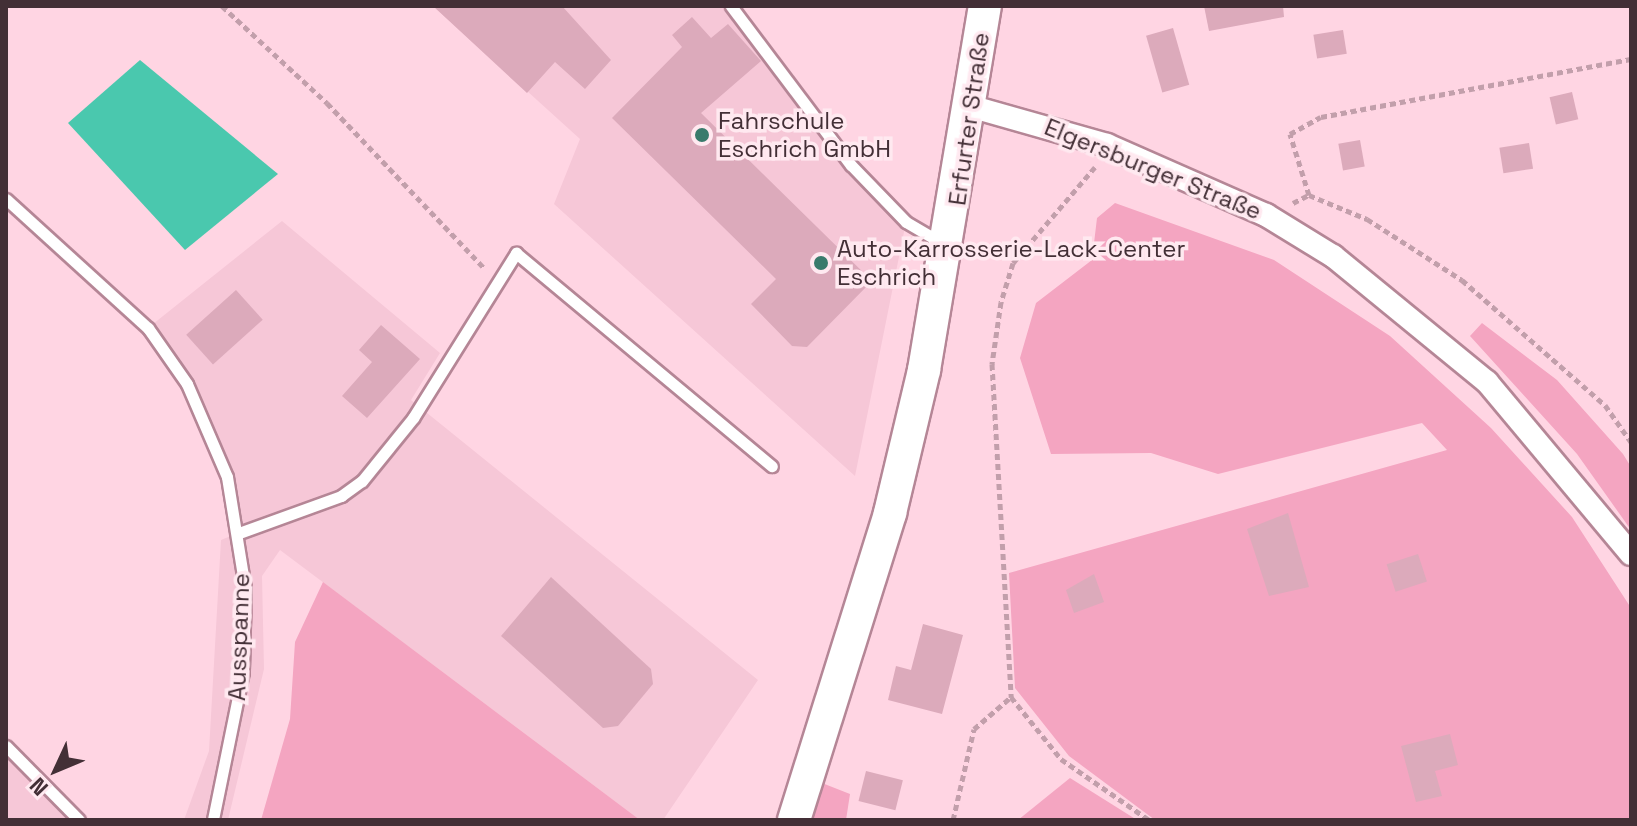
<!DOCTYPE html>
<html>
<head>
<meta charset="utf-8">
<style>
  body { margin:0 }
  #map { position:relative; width:1637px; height:826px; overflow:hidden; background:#ffd5e3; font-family:"Space Grotesk",sans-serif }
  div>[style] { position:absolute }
  .built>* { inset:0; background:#f6c7d7 }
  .green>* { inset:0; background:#f4a5c1 }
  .water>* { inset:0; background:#4ac8ae }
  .building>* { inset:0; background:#dcaabb; transform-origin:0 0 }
  .path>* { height:5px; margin-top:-2.5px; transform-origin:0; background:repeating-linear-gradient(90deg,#c29fab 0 6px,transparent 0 10px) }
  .roads { filter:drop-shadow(2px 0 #b58696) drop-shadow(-2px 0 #b58696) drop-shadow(0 2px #b58696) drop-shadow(0 -2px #b58696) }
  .lane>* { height:11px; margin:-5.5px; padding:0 5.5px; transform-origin:5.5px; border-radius:5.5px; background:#fff }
  .street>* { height:22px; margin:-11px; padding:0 11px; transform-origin:11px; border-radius:11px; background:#fff }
  .secondary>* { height:32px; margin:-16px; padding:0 16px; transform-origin:16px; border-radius:16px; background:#fff }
  .dots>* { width:22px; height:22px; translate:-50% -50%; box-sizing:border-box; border:4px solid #ffe9f0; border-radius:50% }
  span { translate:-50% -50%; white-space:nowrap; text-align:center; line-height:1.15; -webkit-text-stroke:7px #ffe9f0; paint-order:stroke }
  .street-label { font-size:24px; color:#432f36 }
  .poi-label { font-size:24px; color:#432f36 }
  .left { translate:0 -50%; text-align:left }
  .frame { position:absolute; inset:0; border:8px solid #432f36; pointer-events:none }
  .north { position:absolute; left:16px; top:730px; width:80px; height:80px; -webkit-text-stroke:6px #ffe9f0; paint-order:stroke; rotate:226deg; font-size:22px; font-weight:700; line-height:32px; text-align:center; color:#432f36 }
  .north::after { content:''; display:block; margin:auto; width:28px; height:36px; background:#432f36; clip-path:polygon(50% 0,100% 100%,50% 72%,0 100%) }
</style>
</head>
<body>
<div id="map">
  <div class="built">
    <div style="clip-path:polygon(433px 6px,731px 6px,851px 165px,906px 222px,855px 476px,554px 204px,580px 139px)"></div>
    <div style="clip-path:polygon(282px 221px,440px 353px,411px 400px,758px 680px,663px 820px,640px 820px,280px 550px,262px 576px,264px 669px,228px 820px,184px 820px,209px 751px,221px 540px,238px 533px,212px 436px,148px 328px)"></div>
    <div style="clip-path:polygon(6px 752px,79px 820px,6px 820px)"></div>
  </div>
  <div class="green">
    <div style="clip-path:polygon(1115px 203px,1274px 260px,1390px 336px,1491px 428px,1572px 517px,1631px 608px,1631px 820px,1155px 820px,1069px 756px,1015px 688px,1009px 573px,1447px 450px,1422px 423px,1218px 474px,1151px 453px,1051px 454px,1020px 358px,1036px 303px,1092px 260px,1097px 218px)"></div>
    <div style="clip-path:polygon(1482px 323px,1557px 380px,1623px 454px,1631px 467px,1631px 530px,1577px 454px,1470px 336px)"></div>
    <div style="clip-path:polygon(323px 582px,640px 820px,261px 820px,290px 719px,295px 642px)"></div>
    <div style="clip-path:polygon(1070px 778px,1137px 820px,1018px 820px)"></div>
    <div style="clip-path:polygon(822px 783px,850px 794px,846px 820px,808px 820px)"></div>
  </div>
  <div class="water">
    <div style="clip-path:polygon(140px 60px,278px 174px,185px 250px,68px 123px)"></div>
  </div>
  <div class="building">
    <div style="clip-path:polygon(433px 6px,562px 6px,611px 60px,585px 89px,555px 62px,527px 93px)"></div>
    <div style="clip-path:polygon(1204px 6px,1283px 6px,1284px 17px,1209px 31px)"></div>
    <div style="clip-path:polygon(692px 17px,711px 38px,728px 24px,761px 61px,701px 113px,872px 281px,807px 347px,792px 346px,751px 304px,776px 279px,612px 118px,682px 47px,672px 35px)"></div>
    <div style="left:1173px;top:28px;width:59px;height:28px;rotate:74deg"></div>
    <div style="left:1343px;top:30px;width:24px;height:30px;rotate:81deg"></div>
    <div style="left:1572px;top:92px;width:28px;height:23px;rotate:77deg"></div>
    <div style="left:1360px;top:140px;width:27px;height:22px;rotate:80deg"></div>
    <div style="left:1529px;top:143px;width:26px;height:30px;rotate:81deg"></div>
    <div style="left:236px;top:290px;width:40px;height:67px;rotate:48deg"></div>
    <div style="clip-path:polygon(381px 325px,420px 359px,367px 418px,342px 396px,372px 362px,359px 350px)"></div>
    <div style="clip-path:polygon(1288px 513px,1309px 587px,1269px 596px,1247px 529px)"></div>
    <div style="left:1418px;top:554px;width:29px;height:33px;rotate:72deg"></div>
    <div style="clip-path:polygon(1094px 574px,1104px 602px,1074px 613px,1066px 590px)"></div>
    <div style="clip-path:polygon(551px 577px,651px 669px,653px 684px,618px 726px,603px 728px,501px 636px)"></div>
    <div style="clip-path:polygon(923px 624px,963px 635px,942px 714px,888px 700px,896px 666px,911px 670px)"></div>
    <div style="clip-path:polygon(1450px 734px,1458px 765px,1435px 771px,1442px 796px,1416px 802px,1401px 746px)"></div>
    <div style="left:866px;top:771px;width:38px;height:31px;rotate:14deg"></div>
  </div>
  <div class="path">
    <div style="left:222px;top:6px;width:143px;rotate:42.7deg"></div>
    <div style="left:327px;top:103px;width:228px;rotate:46.4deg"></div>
    <div style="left:1095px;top:167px;width:126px;rotate:130.5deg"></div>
    <div style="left:1013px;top:263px;width:41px;rotate:107.1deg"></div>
    <div style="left:1001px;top:302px;width:63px;rotate:98.3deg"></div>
    <div style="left:992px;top:364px;width:334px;rotate:86.7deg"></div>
    <div style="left:1011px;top:697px;width:80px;rotate:51.1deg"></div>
    <div style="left:1061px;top:759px;width:107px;rotate:34.7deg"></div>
    <div style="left:1309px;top:195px;width:64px;rotate:-107.3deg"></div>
    <div style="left:1290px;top:134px;width:35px;rotate:-29deg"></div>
    <div style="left:1321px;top:117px;width:315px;rotate:-10.6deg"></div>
    <div style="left:1293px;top:203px;width:18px;rotate:-27deg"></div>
    <div style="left:1309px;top:195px;width:63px;rotate:22.5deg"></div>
    <div style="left:1367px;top:219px;width:113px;rotate:32.7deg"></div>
    <div style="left:1462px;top:280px;width:190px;rotate:41.2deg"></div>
    <div style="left:1605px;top:405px;width:45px;rotate:54.9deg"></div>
    <div style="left:953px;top:820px;width:93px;rotate:-77deg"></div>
    <div style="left:974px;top:729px;width:49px;rotate:-40.9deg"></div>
  </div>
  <div class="roads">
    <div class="lane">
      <div style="left:731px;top:6px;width:199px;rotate:53deg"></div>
      <div style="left:851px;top:165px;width:79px;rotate:46deg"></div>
      <div style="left:906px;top:222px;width:42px;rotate:30.3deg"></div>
      <div style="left:6px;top:199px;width:192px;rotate:42.3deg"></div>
      <div style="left:148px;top:328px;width:68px;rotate:55.1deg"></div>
      <div style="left:187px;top:384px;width:101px;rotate:66.7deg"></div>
      <div style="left:227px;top:477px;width:112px;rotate:80.8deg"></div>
      <div style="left:245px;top:588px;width:84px;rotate:91.4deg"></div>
      <div style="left:243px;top:672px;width:151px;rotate:101.5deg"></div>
      <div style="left:239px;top:533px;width:109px;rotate:-19.9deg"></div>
      <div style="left:341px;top:496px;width:26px;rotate:-36deg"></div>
      <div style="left:362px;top:481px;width:81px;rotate:-51deg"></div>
      <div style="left:413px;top:418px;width:195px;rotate:-58deg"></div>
      <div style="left:516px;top:253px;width:333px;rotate:39.8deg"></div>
      <div style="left:6px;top:746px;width:104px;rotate:45.4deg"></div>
    </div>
    <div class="street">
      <div style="left:973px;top:107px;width:139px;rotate:15.8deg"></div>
      <div style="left:1107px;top:145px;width:174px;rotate:23.8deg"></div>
      <div style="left:1266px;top:215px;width:79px;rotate:31.5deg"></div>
      <div style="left:1333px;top:256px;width:199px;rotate:39.3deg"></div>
      <div style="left:1487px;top:382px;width:224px;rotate:50.1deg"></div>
    </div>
    <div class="secondary">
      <div style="left:794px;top:820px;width:322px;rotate:-72.6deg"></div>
      <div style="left:890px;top:513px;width:147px;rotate:-76.6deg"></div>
      <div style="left:924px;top:370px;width:369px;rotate:-80.5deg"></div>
    </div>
  </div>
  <div class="dots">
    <div style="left:702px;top:135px;background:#397b6c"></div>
    <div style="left:821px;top:263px;background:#397b6c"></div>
  </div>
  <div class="street-label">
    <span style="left:969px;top:119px;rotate:-82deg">Erfurter Straße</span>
    <span style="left:1153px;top:169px;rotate:22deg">Elgersburger Straße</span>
    <span style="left:239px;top:637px;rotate:-88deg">Ausspanne</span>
  </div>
  <div class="poi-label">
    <span class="left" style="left:718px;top:135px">Fahrschule<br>Eschrich GmbH</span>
    <span class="left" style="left:837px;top:263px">Auto-Karrosserie-Lack-Center<br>Eschrich</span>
  </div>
  <div class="frame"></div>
  <div class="north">N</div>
</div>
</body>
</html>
